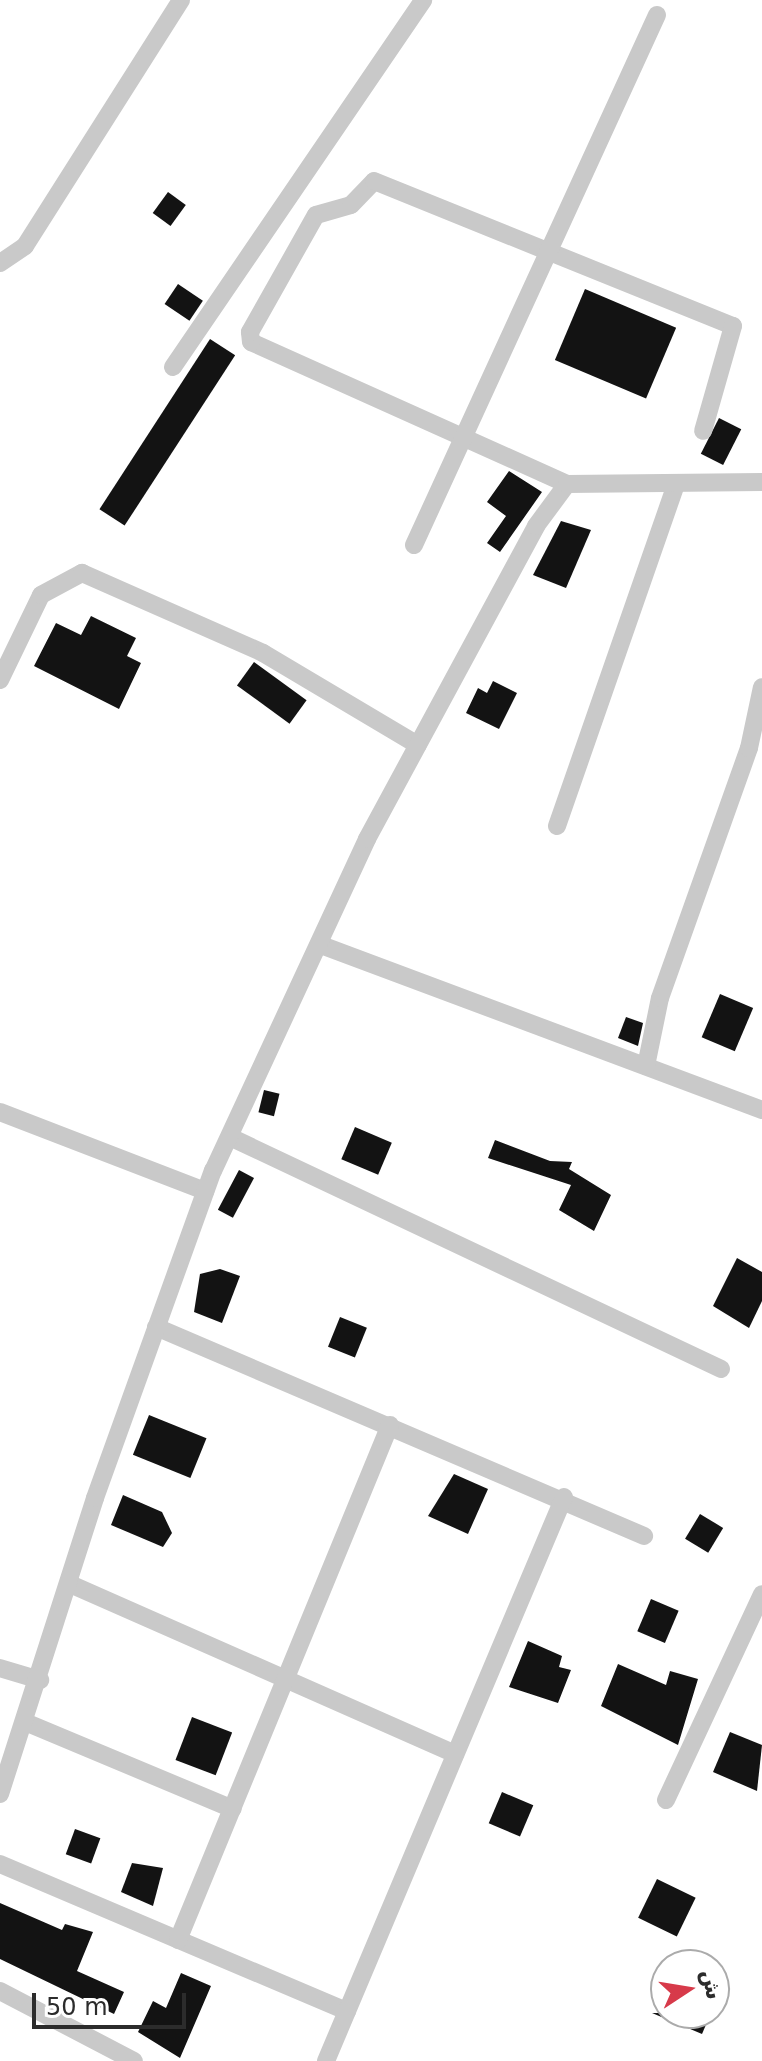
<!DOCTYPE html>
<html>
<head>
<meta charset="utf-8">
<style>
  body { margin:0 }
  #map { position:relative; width:762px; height:2061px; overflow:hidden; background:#fff; font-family:"DejaVu Sans",Cairo,sans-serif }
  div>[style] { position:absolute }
  .building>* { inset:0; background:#131313; transform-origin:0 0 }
  .minor>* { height:18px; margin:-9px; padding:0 9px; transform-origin:9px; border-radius:9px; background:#c9c9c9 }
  span { translate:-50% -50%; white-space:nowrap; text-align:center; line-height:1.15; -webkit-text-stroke:8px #fff; paint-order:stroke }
  .north { position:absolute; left:650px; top:1949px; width:80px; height:80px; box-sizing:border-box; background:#fff; border:2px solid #ababab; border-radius:50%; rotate:78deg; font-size:22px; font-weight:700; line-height:32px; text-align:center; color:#2c2c2c }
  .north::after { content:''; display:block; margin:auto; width:28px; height:36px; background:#d73a4a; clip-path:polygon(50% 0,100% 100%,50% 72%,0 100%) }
  .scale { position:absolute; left:32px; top:1993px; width:154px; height:36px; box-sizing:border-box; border:4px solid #2c2c2c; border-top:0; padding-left:10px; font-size:24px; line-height:28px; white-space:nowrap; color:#2c2c2c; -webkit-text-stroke:6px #fff; paint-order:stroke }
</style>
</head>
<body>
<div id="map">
  <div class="building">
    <div style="left:168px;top:192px;width:22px;height:26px;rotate:36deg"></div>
    <div style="left:178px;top:284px;width:30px;height:24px;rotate:34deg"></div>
    <div style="left:585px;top:289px;width:99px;height:77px;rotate:23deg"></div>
    <div style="left:210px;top:339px;width:30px;height:203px;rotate:33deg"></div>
    <div style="left:719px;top:418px;width:25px;height:40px;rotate:27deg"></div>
    <div style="clip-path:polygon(509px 471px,542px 492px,500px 552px,487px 543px,506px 516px,487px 502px)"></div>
    <div style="clip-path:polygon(561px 521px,591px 530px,566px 588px,533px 575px)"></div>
    <div style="clip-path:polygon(91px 616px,136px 638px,127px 656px,141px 663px,119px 709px,34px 666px,56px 623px,81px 635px)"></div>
    <div style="left:254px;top:662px;width:65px;height:29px;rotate:36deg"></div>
    <div style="clip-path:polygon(493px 681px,517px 693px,499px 729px,466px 713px,478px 688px,487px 693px)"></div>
    <div style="left:720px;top:994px;width:36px;height:47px;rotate:23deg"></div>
    <div style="clip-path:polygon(626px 1017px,643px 1023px,638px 1046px,618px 1038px)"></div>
    <div style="left:264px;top:1090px;width:16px;height:23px;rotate:14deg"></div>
    <div style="left:355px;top:1127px;width:40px;height:35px;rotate:23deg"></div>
    <div style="clip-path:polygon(495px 1140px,550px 1161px,572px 1162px,569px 1169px,611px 1195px,594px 1231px,559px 1210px,571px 1185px,488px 1158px)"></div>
    <div style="left:239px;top:1170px;width:17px;height:45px;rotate:28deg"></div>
    <div style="clip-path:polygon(737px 1258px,762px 1272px,762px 1301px,749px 1328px,713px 1306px)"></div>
    <div style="clip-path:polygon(220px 1269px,240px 1276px,222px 1323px,194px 1312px,200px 1274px)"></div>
    <div style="left:340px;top:1317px;width:29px;height:32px;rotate:22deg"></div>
    <div style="left:149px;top:1415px;width:62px;height:43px;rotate:22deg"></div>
    <div style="clip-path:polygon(454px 1474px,488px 1489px,468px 1534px,428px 1516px)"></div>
    <div style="clip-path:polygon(123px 1495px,162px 1512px,172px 1533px,163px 1547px,111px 1525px)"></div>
    <div style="left:700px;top:1514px;width:27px;height:29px;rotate:31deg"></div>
    <div style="left:651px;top:1599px;width:30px;height:35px;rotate:23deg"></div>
    <div style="clip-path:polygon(528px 1641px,562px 1656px,559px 1667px,571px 1670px,558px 1703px,509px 1687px)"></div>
    <div style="clip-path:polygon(618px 1664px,666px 1685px,670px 1671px,698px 1679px,678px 1745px,601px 1706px)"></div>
    <div style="left:192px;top:1717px;width:43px;height:46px;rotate:21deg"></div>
    <div style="clip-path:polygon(730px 1732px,762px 1745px,757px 1791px,713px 1772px)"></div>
    <div style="left:502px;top:1792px;width:34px;height:34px;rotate:23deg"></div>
    <div style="left:75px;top:1829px;width:27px;height:27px;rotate:20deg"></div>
    <div style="clip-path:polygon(132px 1863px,163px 1868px,153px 1906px,121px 1892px)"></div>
    <div style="left:657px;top:1879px;width:43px;height:43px;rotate:26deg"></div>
    <div style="clip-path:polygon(0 1903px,62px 1930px,65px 1924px,93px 1932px,77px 1971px,124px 1992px,114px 2014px,0 1959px)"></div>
    <div style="clip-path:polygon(181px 1973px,211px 1986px,180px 2058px,138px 2032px,153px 2001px,166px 2008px)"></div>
    <div style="clip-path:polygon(652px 2013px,711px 2013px,702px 2034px)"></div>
  </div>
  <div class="minor">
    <div style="left:0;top:263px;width:30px;rotate:-34deg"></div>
    <div style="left:25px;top:246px;width:291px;rotate:-57.6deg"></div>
    <div style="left:173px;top:367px;width:444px;rotate:-55.7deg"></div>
    <div style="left:567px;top:484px;width:346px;rotate:-155.8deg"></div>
    <div style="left:251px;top:342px;width:10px;rotate:-96deg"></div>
    <div style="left:250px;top:332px;width:134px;rotate:-60.6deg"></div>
    <div style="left:316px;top:215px;width:36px;rotate:-16deg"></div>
    <div style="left:351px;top:205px;width:33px;rotate:-46deg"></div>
    <div style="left:374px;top:181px;width:387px;rotate:22deg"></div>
    <div style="left:733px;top:326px;width:109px;rotate:105.9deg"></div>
    <div style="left:414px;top:545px;width:583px;rotate:-65.37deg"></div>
    <div style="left:0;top:680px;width:94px;rotate:-64.2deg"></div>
    <div style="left:41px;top:595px;width:47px;rotate:-28.2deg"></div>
    <div style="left:82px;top:573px;width:198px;rotate:23.8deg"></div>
    <div style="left:263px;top:653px;width:180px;rotate:30.7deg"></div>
    <div style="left:557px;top:826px;width:361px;rotate:-70.8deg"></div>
    <div style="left:321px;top:945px;width:471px;rotate:20.5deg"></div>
    <div style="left:646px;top:1066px;width:69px;rotate:-78.4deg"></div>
    <div style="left:660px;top:998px;width:265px;rotate:-70.4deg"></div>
    <div style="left:749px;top:748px;width:62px;rotate:-78deg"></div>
    <div style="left:0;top:1112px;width:220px;rotate:21.1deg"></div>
    <div style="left:230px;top:1137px;width:543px;rotate:25.29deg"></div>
    <div style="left:156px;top:1327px;width:531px;rotate:23.18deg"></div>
    <div style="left:70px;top:1584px;width:421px;rotate:23.8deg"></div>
    <div style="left:0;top:1668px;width:42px;rotate:16.7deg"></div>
    <div style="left:25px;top:1722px;width:225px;rotate:22.7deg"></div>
    <div style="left:0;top:1794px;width:311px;rotate:-72.2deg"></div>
    <div style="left:95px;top:1498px;width:348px;rotate:-70.2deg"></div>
    <div style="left:213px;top:1171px;width:366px;rotate:-65.1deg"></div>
    <div style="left:367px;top:839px;width:356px;rotate:-61.6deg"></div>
    <div style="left:536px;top:526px;width:52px;rotate:-53.6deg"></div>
    <div style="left:567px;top:484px;width:195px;rotate:-0.6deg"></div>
    <div style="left:666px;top:1800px;width:227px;rotate:-65deg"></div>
    <div style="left:0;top:1864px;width:377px;rotate:23deg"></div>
    <div style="left:178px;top:1940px;width:557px;rotate:-67.63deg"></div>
    <div style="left:0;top:1991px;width:151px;rotate:27.6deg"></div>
    <div style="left:326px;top:2061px;width:612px;rotate:-67.12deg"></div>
  </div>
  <div class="north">ش</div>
  <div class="scale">50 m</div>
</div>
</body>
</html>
